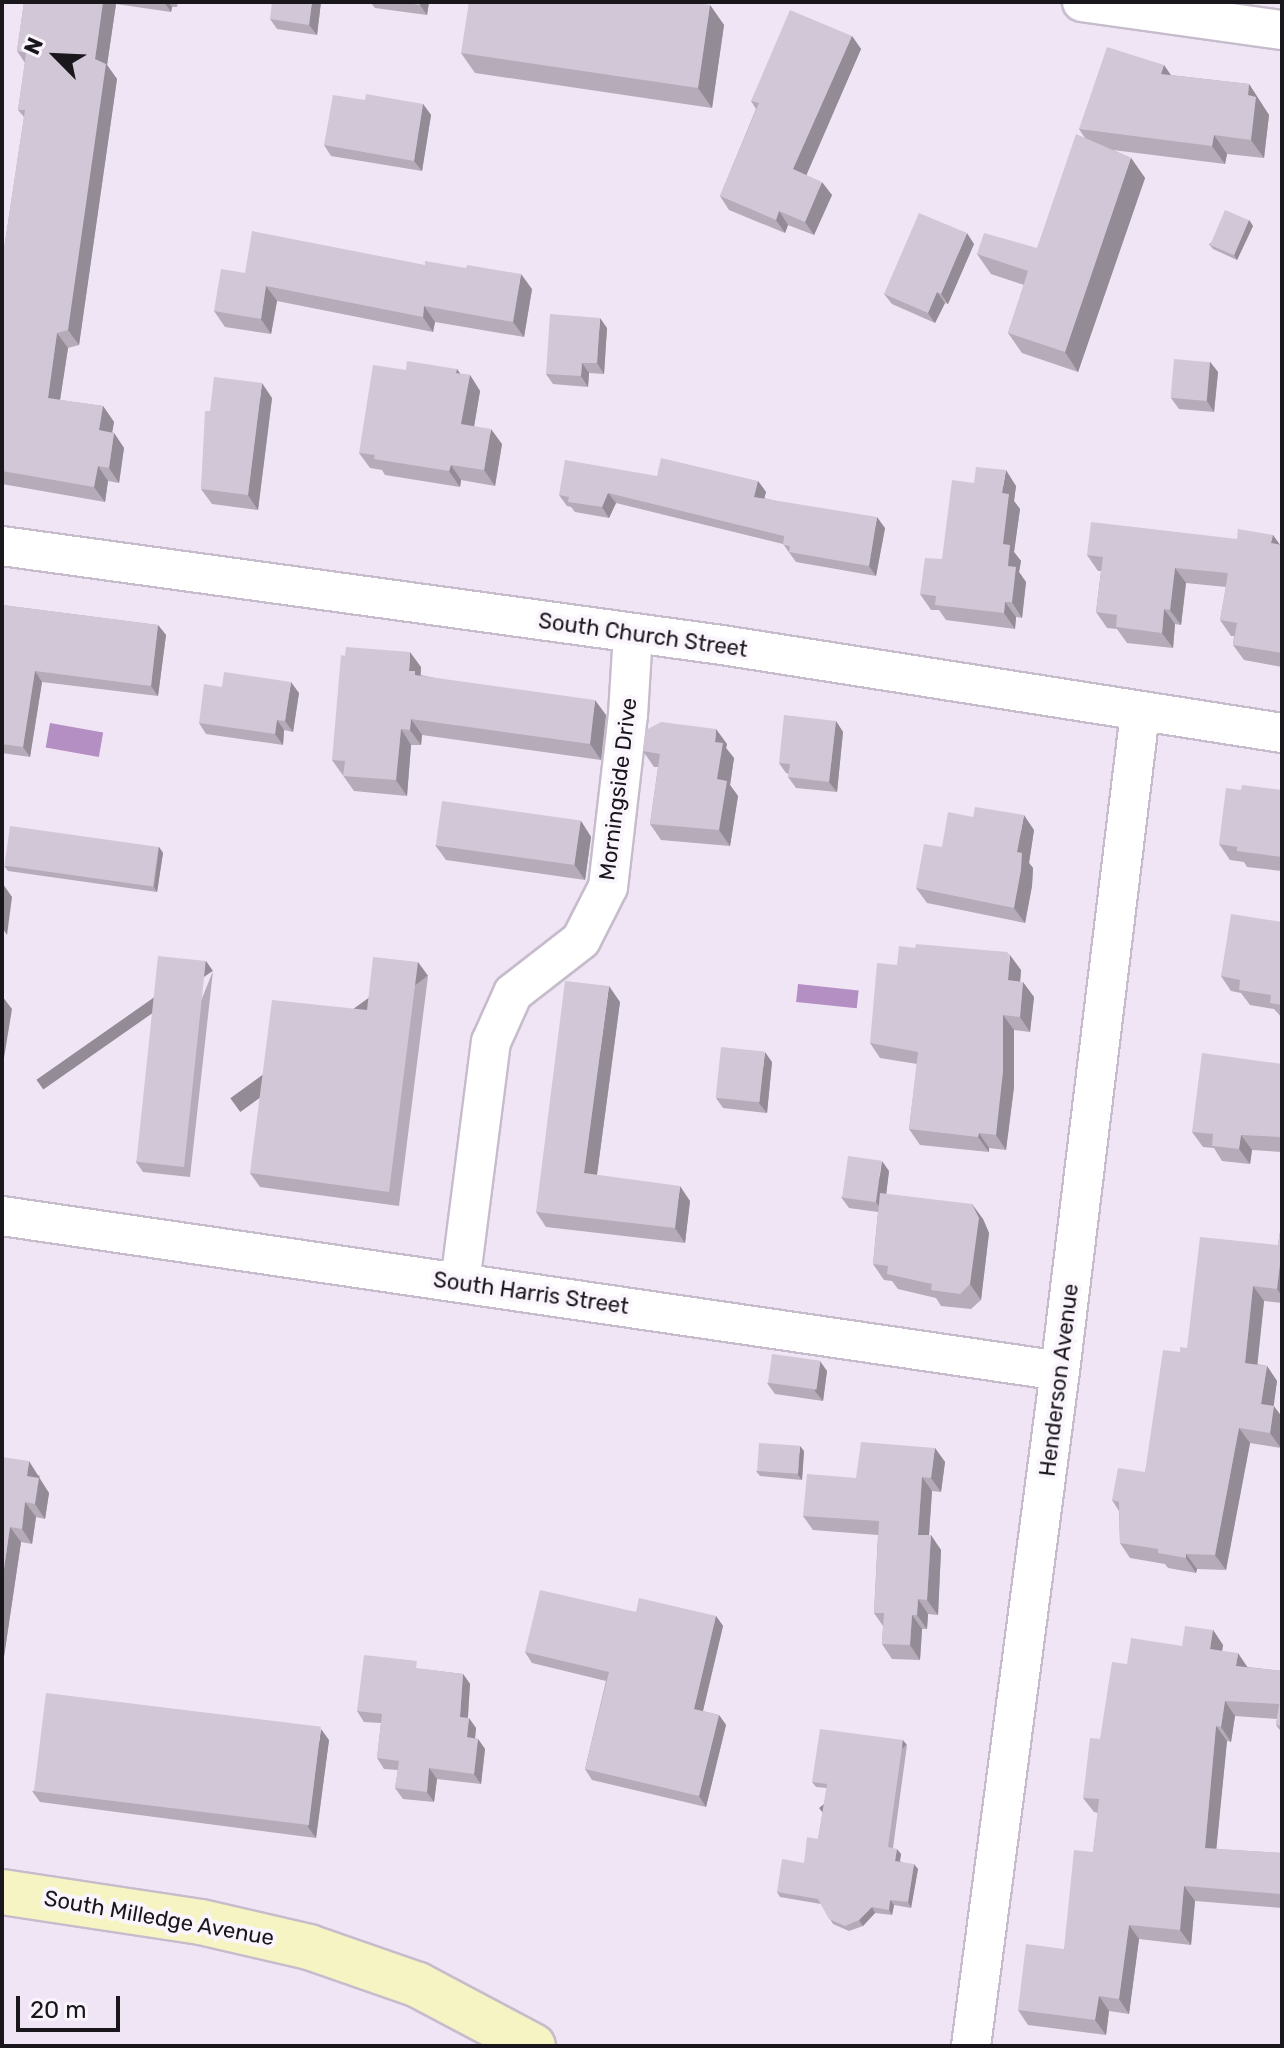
<!DOCTYPE html>
<html>
<head>
<meta charset="utf-8">
<style>
  body { margin:0 }
  #map { position:relative; width:1284px; height:2048px; overflow:hidden; background:#f0e5f5; font-family:Rubik,sans-serif }
  div>[style] { position:absolute }
  .water>* { inset:0; background:#b48fc4; transform-origin:0 0 }
  .roads { filter:drop-shadow(2px 0 #c6bccb) drop-shadow(-2px 0 #c6bccb) drop-shadow(0 2px #c6bccb) drop-shadow(0 -2px #c6bccb) }
  .minor>* { height:38px; margin:-19px; padding:0 19px; transform-origin:19px; border-radius:19px; background:#fff }
  .secondary>* { height:44px; margin:-22px; padding:0 22px; transform-origin:22px; border-radius:22px; background:#f7f4c4 }
  .wall>* { inset:0; background:#b5abb9 }
  .shaded-wall>* { inset:0; background:#938b96; transform-origin:0 0 }
  .building>* { inset:0; background:#d2c7d7; transform-origin:0 0 }
  span { translate:-50% -50%; white-space:nowrap; text-align:center; line-height:1.15; -webkit-text-stroke:8px #faf4fd; paint-order:stroke }
  .street-label { font-size:22px; color:#1a171c }
  .frame { position:absolute; inset:0; border:4px solid #1a171c; pointer-events:none }
  .north { position:absolute; left:16px; top:16px; width:80px; height:80px; -webkit-text-stroke:6px #faf4fd; paint-order:stroke; rotate:294deg; font-size:22px; font-weight:700; line-height:32px; text-align:center; color:#1a171c }
  .north::after { content:''; display:block; margin:auto; width:28px; height:36px; background:#1a171c; clip-path:polygon(50% 0,100% 100%,50% 72%,0 100%) }
  .scale { position:absolute; left:16px; top:1996px; width:104px; height:36px; box-sizing:border-box; border:4px solid #1a171c; border-top:0; padding-left:10px; font-size:24px; line-height:28px; white-space:nowrap; color:#1a171c; -webkit-text-stroke:6px #faf4fd; paint-order:stroke }
</style>
</head>
<body>
<div id="map">
  <div class="water">
    <div style="left:50px;top:723px;width:54px;height:25px;rotate:10deg"></div>
    <div style="left:798px;top:984px;width:61px;height:18px;rotate:6deg"></div>
  </div>
  <div class="roads">
    <div class="minor">
      <div style="left:1082px;top:2px;width:202px;rotate:8deg"></div>
      <div style="left:2px;top:546px;width:727px;rotate:7.83deg"></div>
      <div style="left:722px;top:645px;width:567px;rotate:8.93deg"></div>
      <div style="left:2px;top:1216px;width:1069px;rotate:8.33deg"></div>
      <div style="left:460px;top:1283px;width:243px;rotate:-82.7deg"></div>
      <div style="left:491px;top:1042px;width:54px;rotate:-65.8deg"></div>
      <div style="left:513px;top:993px;width:86px;rotate:-37.9deg"></div>
      <div style="left:581px;top:940px;width:59px;rotate:-63deg"></div>
      <div style="left:608px;top:887px;width:173px;rotate:-83.4deg"></div>
      <div style="left:628px;top:715px;width:82px;rotate:-86.5deg"></div>
      <div style="left:971px;top:2046px;width:681px;rotate:-82.49deg"></div>
      <div style="left:1060px;top:1371px;width:663px;rotate:-83.07deg"></div>
    </div>
    <div class="secondary">
      <div style="left:2px;top:1892px;width:201px;rotate:8.6deg"></div>
      <div style="left:201px;top:1922px;width:111px;rotate:13deg"></div>
      <div style="left:309px;top:1947px;width:115px;rotate:19.2deg"></div>
      <div style="left:418px;top:1985px;width:130px;rotate:27.9deg"></div>
    </div>
  </div>
  <div class="wall">
    <div style="clip-path:polygon(24px 2px,178px 2px,177px 7px,172px 7px,171px 12px,116px 4px,107px 65px,117px 79px,79px 345px,68px 348px,60px 400px,103px 406px,114px 422px,112px 432px,114px 433px,124px 448px,119px 483px,108px 481px,105px 502px,2px 484px,2px 262px,24px 117px,18px 110px,25px 63px,17px 51px)"></div>
    <div style="clip-path:polygon(321px 2px,317px 35px,277px 29px,270px 19px)"></div>
    <div style="clip-path:polygon(370px 2px,429px 2px,427px 15px,375px 8px)"></div>
    <div style="clip-path:polygon(710px 5px,724px 25px,712px 108px,475px 73px,461px 53px)"></div>
    <div style="clip-path:polygon(852px 36px,861px 49px,806px 175px,832px 195px,814px 235px,788px 225px,785px 233px,729px 210px,720px 196px,756px 109px,751px 101px)"></div>
    <div style="clip-path:polygon(1164px 65px,1170px 75px,1249px 84px,1269px 115px,1264px 158px,1227px 154px,1225px 164px,1113px 150px,1131px 158px,1145px 178px,1078px 372px,1022px 353px,1008px 333px,1024px 285px,991px 274px,977px 254px,1037px 248px,1085px 138px,1079px 129px)"></div>
    <div style="clip-path:polygon(365px 100px,423px 104px,431px 115px,422px 171px,331px 156px,324px 145px)"></div>
    <div style="clip-path:polygon(1249px 220px,1253px 226px,1237px 260px,1213px 249px,1209px 244px)"></div>
    <div style="clip-path:polygon(974px 244px,948px 304px,945px 303px,935px 323px,892px 304px,884px 294px)"></div>
    <div style="clip-path:polygon(245px 273px,532px 289px,524px 337px,435px 322px,433px 332px,277px 301px,271px 334px,225px 327px,214px 311px)"></div>
    <div style="clip-path:polygon(607px 328px,604px 374px,589px 373px,588px 387px,553px 384px,546px 374px)"></div>
    <div style="clip-path:polygon(1210px 362px,1218px 372px,1214px 412px,1179px 409px,1171px 398px)"></div>
    <div style="clip-path:polygon(457px 369px,460px 374px,470px 375px,480px 391px,474px 426px,502px 444px,495px 486px,461px 480px,460px 487px,385px 475px,382px 470px,370px 468px,359px 453px,406px 370px)"></div>
    <div style="clip-path:polygon(272px 398px,258px 510px,212px 504px,201px 489px,210px 411px)"></div>
    <div style="clip-path:polygon(657px 476px,758px 481px,766px 492px,764px 498px,885px 528px,876px 576px,796px 562px,783px 544px,616px 503px,609px 518px,575px 512px,571px 507px,567px 506px,559px 495px)"></div>
    <div style="clip-path:polygon(974px 483px,1016px 486px,1014px 501px,1020px 509px,1014px 552px,1021px 561px,1019px 572px,1026px 582px,1022px 618px,1016px 617px,1015px 629px,946px 620px,939px 610px,931px 610px,920px 594px,942px 559px)"></div>
    <div style="clip-path:polygon(1273px 535px,1280px 545px,1282px 545px,1282px 667px,1244px 660px,1233px 645px,1234px 636px,1231px 636px,1220px 620px,1226px 587px,1186px 583px,1181px 625px,1175px 624px,1173px 648px,1127px 643px,1117px 629px,1107px 628px,1096px 612px,1101px 571px,1098px 571px,1087px 555px)"></div>
    <div style="clip-path:polygon(2px 605px,158px 625px,166px 635px,158px 696px,42px 682px,30px 757px,2px 753px)"></div>
    <div style="clip-path:polygon(421px 667px,421px 675px,606px 715px,601px 760px,422px 735px,421px 745px,411px 745px,407px 796px,354px 791px,332px 760px)"></div>
    <div style="clip-path:polygon(222px 687px,299px 693px,293px 732px,284px 730px,283px 745px,206px 734px,199px 723px)"></div>
    <div style="clip-path:polygon(836px 721px,843px 732px,837px 792px,796px 788px,788px 777px,789px 774px,786px 773px,779px 763px)"></div>
    <div style="clip-path:polygon(727px 744px,726px 748px,734px 758px,730px 785px,738px 796px,730px 846px,661px 840px,650px 824px,658px 767px,654px 767px,643px 751px)"></div>
    <div style="clip-path:polygon(1241px 790px,1282px 790px,1282px 871px,1247px 867px,1244px 862px,1230px 860px,1219px 844px)"></div>
    <div style="clip-path:polygon(581px 821px,591px 837px,585px 880px,446px 860px,435px 845px)"></div>
    <div style="clip-path:polygon(1034px 830px,1029px 863px,1033px 868px,1032px 886px,1025px 923px,927px 903px,916px 888px,942px 847px)"></div>
    <div style="clip-path:polygon(159px 847px,163px 853px,157px 892px,8px 871px,4px 866px)"></div>
    <div style="clip-path:polygon(1282px 922px,1282px 1018px,1274px 1009px,1250px 1005px,1241px 993px,1231px 991px,1221px 976px)"></div>
    <div style="clip-path:polygon(897px 965px,1021px 970px,1020px 982px,1034px 997px,1030px 1032px,1014px 1030px,1014px 1087px,1006px 1150px,989px 1148px,989px 1152px,920px 1145px,909px 1129px,917px 1064px,880px 1058px,870px 1043px)"></div>
    <div style="clip-path:polygon(213px 971px,190px 1177px,143px 1172px,136px 1162px)"></div>
    <div style="clip-path:polygon(428px 976px,399px 1206px,260px 1187px,250px 1173px,367px 1010px)"></div>
    <div style="clip-path:polygon(620px 1002px,597px 1175px,690px 1201px,685px 1243px,546px 1227px,536px 1212px)"></div>
    <div style="clip-path:polygon(772px 1062px,767px 1113px,723px 1108px,716px 1098px)"></div>
    <div style="clip-path:polygon(1282px 1064px,1282px 1152px,1252px 1150px,1250px 1164px,1222px 1161px,1214px 1148px,1203px 1147px,1192px 1132px)"></div>
    <div style="clip-path:polygon(889px 1171px,886px 1194px,983px 1219px,989px 1233px,981px 1300px,971px 1309px,941px 1306px,936px 1298px,898px 1289px,892px 1281px,884px 1280px,873px 1264px,878px 1212px,849px 1208px,841px 1197px)"></div>
    <div style="clip-path:polygon(1282px 1218px,1282px 1303px,1264px 1301px,1257px 1364px,1267px 1366px,1277px 1381px,1273px 1406px,1282px 1417px,1281px 1448px,1250px 1443px,1226px 1570px,1197px 1569px,1196px 1573px,1168px 1568px,1165px 1564px,1130px 1558px,1120px 1543px,1119px 1511px,1112px 1500px,1145px 1472px,1180px 1352px,1187px 1348px,1278px 1245px)"></div>
    <div style="clip-path:polygon(827px 1371px,823px 1401px,775px 1394px,767px 1383px)"></div>
    <div style="clip-path:polygon(935px 1448px,945px 1462px,941px 1492px,932px 1491px,929px 1535px,941px 1550px,938px 1615px,928px 1614px,927px 1629px,922px 1629px,920px 1660px,892px 1659px,882px 1644px,883px 1626px,874px 1613px,878px 1535px,813px 1530px,803px 1516px,856px 1478px)"></div>
    <div style="clip-path:polygon(804px 1451px,802px 1480px,760px 1476px,756px 1471px)"></div>
    <div style="clip-path:polygon(2px 1457px,40px 1476px,39px 1479px,49px 1493px,45px 1519px,36px 1517px,32px 1544px,21px 1542px,2px 1670px)"></div>
    <div style="clip-path:polygon(636px 1612px,716px 1616px,723px 1626px,703px 1711px,719px 1715px,726px 1725px,706px 1807px,592px 1780px,585px 1769px,606px 1681px,532px 1663px,525px 1652px)"></div>
    <div style="clip-path:polygon(1213px 1630px,1223px 1645px,1222px 1651px,1248px 1667px,1282px 1671px,1282px 1733px,1276px 1725px,1277px 1719px,1235px 1716px,1231px 1742px,1227px 1741px,1216px 1849px,1282px 1853px,1282px 1908px,1195px 1901px,1191px 1945px,1139px 1939px,1129px 2014px,1109px 2011px,1106px 2035px,1028px 2025px,1018px 2010px,1064px 1949px,1093px 1852px,1098px 1813px,1094px 1812px,1083px 1798px,1100px 1739px,1127px 1664px,1182px 1646px)"></div>
    <div style="clip-path:polygon(422px 1669px,463px 1674px,470px 1684px,468px 1718px,476px 1728px,475px 1738px,478px 1739px,485px 1749px,481px 1784px,437px 1779px,434px 1802px,403px 1799px,395px 1788px,398px 1770px,384px 1769px,377px 1758px,381px 1723px,364px 1722px,357px 1711px)"></div>
    <div style="clip-path:polygon(329px 1740px,316px 1838px,40px 1802px,32px 1791px)"></div>
    <div style="clip-path:polygon(907px 1745px,893px 1848px,901px 1854px,900px 1861px,918px 1869px,911px 1908px,894px 1905px,892px 1915px,875px 1913px,863px 1926px,849px 1931px,833px 1924px,821px 1904px,780px 1897px,777px 1892px,804px 1863px,818px 1839px,827px 1788px,816px 1787px,812px 1782px)"></div>
  </div>
  <div class="shaded-wall">
    <div style="clip-path:polygon(103px 2px,115px 2px,116px 4px,107px 65px,117px 79px,79px 345px,68px 330px,95px 59px)"></div>
    <div style="clip-path:polygon(164px 2px,168px 2px,172px 7px,171px 12px)"></div>
    <div style="clip-path:polygon(312px 2px,321px 2px,317px 35px,309px 25px)"></div>
    <div style="clip-path:polygon(420px 2px,429px 2px,427px 15px,420px 5px)"></div>
    <div style="clip-path:polygon(710px 5px,724px 25px,712px 108px,698px 88px)"></div>
    <div style="clip-path:polygon(852px 36px,861px 49px,803px 183px,793px 169px)"></div>
    <div style="clip-path:polygon(1164px 65px,1177px 84px,1161px 74px)"></div>
    <div style="clip-path:polygon(1249px 84px,1269px 115px,1264px 158px,1251px 140px,1248px 95px)"></div>
    <div style="clip-path:polygon(423px 104px,431px 115px,422px 171px,414px 161px)"></div>
    <div style="clip-path:polygon(1214px 135px,1227px 154px,1225px 164px,1212px 146px)"></div>
    <div style="clip-path:polygon(1131px 158px,1145px 178px,1078px 372px,1065px 352px)"></div>
    <div style="clip-path:polygon(822px 182px,832px 195px,814px 235px,805px 222px)"></div>
    <div style="clip-path:polygon(779px 211px,788px 225px,785px 233px,776px 220px)"></div>
    <div style="clip-path:polygon(1249px 220px,1253px 226px,1237px 260px,1234px 255px)"></div>
    <div style="clip-path:polygon(967px 233px,974px 244px,948px 304px,941px 294px)"></div>
    <div style="clip-path:polygon(521px 274px,532px 289px,524px 337px,513px 322px)"></div>
    <div style="clip-path:polygon(266px 286px,277px 301px,271px 334px,261px 319px)"></div>
    <div style="clip-path:polygon(937px 292px,945px 303px,935px 323px,928px 313px)"></div>
    <div style="clip-path:polygon(424px 306px,435px 322px,433px 332px,423px 317px)"></div>
    <div style="clip-path:polygon(600px 318px,607px 328px,604px 374px,597px 363px)"></div>
    <div style="clip-path:polygon(57px 333px,68px 348px,58px 413px,48px 398px)"></div>
    <div style="clip-path:polygon(1210px 362px,1218px 372px,1214px 412px,1207px 401px)"></div>
    <div style="clip-path:polygon(582px 363px,589px 373px,588px 387px,581px 376px)"></div>
    <div style="clip-path:polygon(457px 369px,468px 385px,470px 375px,480px 391px,472px 439px,461px 424px,456px 373px)"></div>
    <div style="clip-path:polygon(262px 383px,272px 398px,258px 510px,248px 495px)"></div>
    <div style="clip-path:polygon(103px 406px,114px 422px,110px 445px,99px 430px)"></div>
    <div style="clip-path:polygon(491px 429px,502px 444px,495px 486px,484px 470px)"></div>
    <div style="clip-path:polygon(114px 433px,124px 448px,119px 483px,109px 468px)"></div>
    <div style="clip-path:polygon(451px 465px,461px 480px,460px 487px,449px 471px)"></div>
    <div style="clip-path:polygon(98px 466px,108px 481px,105px 502px,94px 487px)"></div>
    <div style="clip-path:polygon(1006px 470px,1016px 486px,1014px 501px,1020px 509px,1014px 552px,1021px 561px,1019px 572px,1026px 582px,1022px 618px,1012px 602px,1008px 566px,1003px 544px,1002px 493px)"></div>
    <div style="clip-path:polygon(758px 481px,766px 492px,762px 507px,754px 497px)"></div>
    <div style="clip-path:polygon(608px 493px,616px 503px,609px 518px,602px 507px)"></div>
    <div style="clip-path:polygon(877px 517px,885px 528px,876px 576px,869px 566px)"></div>
    <div style="clip-path:polygon(1273px 535px,1282px 548px,1271px 543px)"></div>
    <div style="clip-path:polygon(1175px 568px,1186px 583px,1181px 625px,1170px 610px)"></div>
    <div style="clip-path:polygon(1005px 602px,1016px 617px,1015px 629px,1004px 613px)"></div>
    <div style="clip-path:polygon(1164px 609px,1175px 624px,1173px 648px,1162px 633px)"></div>
    <div style="clip-path:polygon(158px 625px,166px 635px,158px 696px,151px 686px)"></div>
    <div style="clip-path:polygon(410px 652px,421px 667px,420px 679px,409px 671px)"></div>
    <div style="clip-path:polygon(35px 671px,42px 682px,30px 757px,23px 747px)"></div>
    <div style="clip-path:polygon(291px 682px,299px 693px,293px 732px,285px 721px)"></div>
    <div style="clip-path:polygon(595px 700px,606px 715px,601px 760px,590px 744px)"></div>
    <div style="clip-path:polygon(411px 719px,422px 735px,421px 745px,410px 730px)"></div>
    <div style="clip-path:polygon(277px 720px,284px 730px,283px 745px,275px 734px)"></div>
    <div style="clip-path:polygon(836px 721px,843px 732px,837px 792px,829px 782px)"></div>
    <div style="clip-path:polygon(401px 729px,411px 745px,407px 796px,396px 780px)"></div>
    <div style="clip-path:polygon(716px 729px,727px 744px,726px 748px,734px 758px,730px 785px,738px 796px,730px 846px,719px 830px,717px 779px,715px 742px)"></div>
    <div style="clip-path:polygon(1024px 815px,1034px 830px,1029px 863px,1033px 868px,1032px 886px,1025px 923px,1014px 908px,1017px 852px)"></div>
    <div style="clip-path:polygon(581px 821px,591px 837px,585px 880px,574px 864px)"></div>
    <div style="clip-path:polygon(159px 847px,163px 853px,157px 892px,154px 887px)"></div>
    <div style="clip-path:polygon(3px 884px,12px 897px,7px 935px,2px 927px)"></div>
    <div style="clip-path:polygon(1010px 955px,1021px 970px,1019px 996px,1008px 980px)"></div>
    <div style="left:206px;top:961px;width:12px;height:207px;rotate:55deg"></div>
    <div style="left:418px;top:962px;width:17px;height:232px;rotate:54deg"></div>
    <div style="clip-path:polygon(1023px 982px,1034px 997px,1030px 1032px,1020px 1017px)"></div>
    <div style="clip-path:polygon(609px 986px,620px 1002px,595px 1189px,584px 1173px)"></div>
    <div style="clip-path:polygon(2px 996px,12px 1009px,2px 1070px)"></div>
    <div style="clip-path:polygon(1003px 1015px,1014px 1030px,1014px 1087px,1006px 1150px,996px 1135px)"></div>
    <div style="clip-path:polygon(765px 1052px,772px 1062px,767px 1113px,759px 1103px)"></div>
    <div style="clip-path:polygon(979px 1133px,989px 1148px,989px 1152px,978px 1137px)"></div>
    <div style="clip-path:polygon(1241px 1135px,1252px 1150px,1250px 1164px,1239px 1149px)"></div>
    <div style="clip-path:polygon(882px 1161px,889px 1171px,884px 1213px,876px 1202px)"></div>
    <div style="clip-path:polygon(680px 1186px,690px 1201px,685px 1243px,675px 1228px)"></div>
    <div style="clip-path:polygon(972px 1204px,983px 1219px,989px 1233px,981px 1300px,970px 1284px)"></div>
    <div style="clip-path:polygon(1282px 1247px,1282px 1296px,1277px 1289px)"></div>
    <div style="clip-path:polygon(1253px 1286px,1264px 1301px,1256px 1378px,1245px 1363px)"></div>
    <div style="clip-path:polygon(820px 1361px,827px 1371px,823px 1401px,815px 1391px)"></div>
    <div style="clip-path:polygon(1267px 1366px,1277px 1381px,1272px 1419px,1261px 1404px)"></div>
    <div style="clip-path:polygon(1274px 1406px,1282px 1417px,1281px 1448px,1270px 1433px)"></div>
    <div style="clip-path:polygon(1239px 1428px,1250px 1443px,1226px 1570px,1215px 1555px)"></div>
    <div style="clip-path:polygon(800px 1446px,804px 1451px,802px 1480px,798px 1475px)"></div>
    <div style="clip-path:polygon(935px 1448px,945px 1462px,941px 1492px,931px 1478px)"></div>
    <div style="clip-path:polygon(29px 1461px,49px 1493px,45px 1519px,35px 1504px,27px 1476px)"></div>
    <div style="clip-path:polygon(922px 1477px,932px 1491px,928px 1549px,918px 1535px)"></div>
    <div style="clip-path:polygon(25px 1502px,36px 1517px,32px 1544px,22px 1529px)"></div>
    <div style="clip-path:polygon(10px 1527px,21px 1542px,2px 1670px,2px 1583px)"></div>
    <div style="clip-path:polygon(931px 1535px,941px 1550px,938px 1615px,927px 1600px)"></div>
    <div style="clip-path:polygon(1186px 1554px,1197px 1569px,1196px 1573px,1186px 1558px)"></div>
    <div style="clip-path:polygon(918px 1599px,928px 1614px,927px 1629px,917px 1615px)"></div>
    <div style="clip-path:polygon(912px 1615px,922px 1629px,920px 1660px,910px 1645px)"></div>
    <div style="clip-path:polygon(716px 1616px,723px 1626px,701px 1719px,694px 1709px)"></div>
    <div style="clip-path:polygon(1213px 1630px,1223px 1645px,1220px 1664px,1210px 1649px)"></div>
    <div style="clip-path:polygon(1238px 1653px,1248px 1668px,1236px 1666px)"></div>
    <div style="clip-path:polygon(463px 1674px,470px 1684px,467px 1728px,460px 1717px)"></div>
    <div style="clip-path:polygon(1225px 1701px,1235px 1716px,1231px 1742px,1221px 1727px)"></div>
    <div style="clip-path:polygon(719px 1715px,726px 1725px,706px 1807px,699px 1796px)"></div>
    <div style="clip-path:polygon(469px 1718px,476px 1728px,474px 1748px,467px 1737px)"></div>
    <div style="clip-path:polygon(1216px 1726px,1227px 1741px,1215px 1863px,1205px 1848px)"></div>
    <div style="clip-path:polygon(321px 1729px,329px 1740px,316px 1838px,308px 1827px)"></div>
    <div style="clip-path:polygon(478px 1739px,485px 1749px,481px 1784px,474px 1774px)"></div>
    <div style="left:903px;top:1740px;width:6px;height:108px;rotate:51deg"></div>
    <div style="clip-path:polygon(429px 1768px,437px 1779px,434px 1802px,427px 1792px)"></div>
    <div style="clip-path:polygon(897px 1849px,901px 1854px,899px 1866px,895px 1861px)"></div>
    <div style="clip-path:polygon(914px 1864px,918px 1869px,911px 1908px,908px 1902px)"></div>
    <div style="clip-path:polygon(1184px 1886px,1195px 1901px,1191px 1945px,1180px 1930px)"></div>
    <div style="clip-path:polygon(890px 1900px,894px 1905px,892px 1915px,889px 1910px)"></div>
    <div style="clip-path:polygon(872px 1907px,875px 1913px,863px 1926px,859px 1920px)"></div>
    <div style="clip-path:polygon(1129px 1925px,1139px 1939px,1129px 2014px,1119px 1999px)"></div>
    <div style="clip-path:polygon(1099px 1996px,1109px 2011px,1106px 2035px,1095px 2020px)"></div>
  </div>
  <div class="building">
    <div style="clip-path:polygon(24px 2px,103px 2px,95px 59px,106px 64px,68px 330px,57px 333px,48px 398px,103px 406px,99px 430px,114px 433px,109px 468px,98px 466px,94px 487px,2px 471px,2px 262px,25px 110px,18px 110px,26px 53px,17px 51px)"></div>
    <div style="clip-path:polygon(272px 2px,312px 2px,309px 25px,270px 19px)"></div>
    <div style="clip-path:polygon(398px 2px,420px 2px,420px 5px)"></div>
    <div style="clip-path:polygon(469px 2px,692px 2px,710px 5px,698px 88px,461px 53px)"></div>
    <div style="clip-path:polygon(790px 10px,852px 36px,793px 169px,822px 182px,805px 222px,779px 211px,776px 220px,720px 196px,759px 103px,751px 101px)"></div>
    <div style="clip-path:polygon(1107px 47px,1164px 65px,1161px 74px,1249px 84px,1248px 95px,1256px 97px,1251px 140px,1214px 135px,1212px 146px,1079px 129px)"></div>
    <div style="clip-path:polygon(366px 94px,423px 104px,414px 161px,324px 145px,333px 95px,365px 100px)"></div>
    <div style="clip-path:polygon(1076px 134px,1131px 158px,1065px 352px,1008px 333px,1028px 271px,977px 254px,984px 233px,1037px 248px)"></div>
    <div style="left:1225px;top:210px;width:26px;height:38px;rotate:23deg"></div>
    <div style="clip-path:polygon(919px 213px,967px 233px,941px 294px,937px 292px,928px 313px,884px 294px)"></div>
    <div style="clip-path:polygon(252px 231px,425px 265px,425px 261px,466px 268px,467px 265px,521px 274px,513px 322px,424px 306px,423px 317px,266px 286px,261px 319px,214px 311px,221px 269px,245px 273px)"></div>
    <div style="clip-path:polygon(550px 314px,600px 318px,597px 363px,582px 363px,581px 376px,546px 374px)"></div>
    <div style="left:1174px;top:359px;width:36px;height:39px;rotate:5deg"></div>
    <div style="clip-path:polygon(407px 361px,457px 369px,456px 373px,470px 375px,461px 424px,491px 429px,484px 470px,451px 465px,449px 471px,374px 459px,375px 455px,359px 453px,373px 365px,406px 370px)"></div>
    <div style="clip-path:polygon(214px 377px,262px 383px,248px 495px,201px 489px,205px 411px,210px 411px)"></div>
    <div style="clip-path:polygon(661px 458px,758px 481px,754px 497px,877px 517px,869px 566px,789px 552px,790px 546px,783px 545px,784px 536px,608px 493px,602px 507px,568px 502px,569px 497px,559px 495px,565px 460px,657px 476px)"></div>
    <div style="clip-path:polygon(976px 467px,1006px 470px,1002px 493px,1009px 494px,1003px 544px,1010px 545px,1008px 566px,1016px 567px,1012px 602px,1005px 602px,1004px 613px,935px 605px,936px 596px,920px 594px,925px 558px,942px 559px,952px 480px,974px 483px)"></div>
    <div style="clip-path:polygon(1091px 522px,1237px 539px,1238px 529px,1273px 535px,1271px 543px,1282px 545px,1282px 653px,1233px 645px,1237px 623px,1220px 620px,1228px 573px,1175px 568px,1170px 610px,1164px 609px,1162px 633px,1116px 627px,1117px 615px,1096px 612px,1103px 557px,1087px 555px)"></div>
    <div style="clip-path:polygon(2px 605px,158px 625px,151px 686px,35px 671px,23px 747px,2px 744px)"></div>
    <div style="clip-path:polygon(346px 647px,410px 652px,409px 671px,415px 671px,415px 675px,595px 700px,590px 744px,411px 719px,410px 730px,401px 729px,396px 780px,343px 776px,345px 761px,332px 760px,341px 655px,345px 656px)"></div>
    <div style="clip-path:polygon(224px 672px,291px 682px,285px 721px,277px 720px,275px 734px,199px 723px,204px 684px,222px 687px)"></div>
    <div style="clip-path:polygon(784px 715px,836px 721px,829px 782px,788px 777px,790px 764px,779px 763px)"></div>
    <div style="clip-path:polygon(661px 722px,716px 729px,715px 742px,723px 743px,717px 779px,727px 781px,719px 830px,650px 824px,660px 754px,643px 751px,646px 730px)"></div>
    <div style="clip-path:polygon(1242px 785px,1282px 790px,1282px 857px,1237px 851px,1237px 847px,1219px 844px,1226px 788px,1241px 790px)"></div>
    <div style="left:442px;top:801px;width:140px;height:45px;rotate:8deg"></div>
    <div style="clip-path:polygon(975px 807px,1024px 815px,1017px 852px,1022px 853px,1021px 870px,1014px 908px,916px 888px,924px 844px,942px 847px,948px 812px,973px 817px)"></div>
    <div style="left:10px;top:826px;width:150px;height:40px;rotate:8deg"></div>
    <div style="clip-path:polygon(1231px 914px,1282px 922px,1282px 1005px,1270px 1003px,1271px 995px,1239px 990px,1240px 980px,1221px 976px)"></div>
    <div style="clip-path:polygon(916px 944px,1007px 952px,1010px 955px,1008px 980px,1023px 982px,1020px 1017px,1003px 1015px,1003px 1072px,996px 1135px,979px 1133px,978px 1137px,909px 1129px,918px 1052px,870px 1043px,877px 963px,897px 965px,899px 946px,915px 948px)"></div>
    <div style="left:158px;top:956px;width:48px;height:207px;rotate:6deg"></div>
    <div style="clip-path:polygon(373px 957px,418px 962px,389px 1192px,250px 1173px,272px 1000px,367px 1010px)"></div>
    <div style="clip-path:polygon(565px 981px,609px 986px,584px 1173px,680px 1186px,675px 1228px,536px 1212px)"></div>
    <div style="left:721px;top:1047px;width:44px;height:51px;rotate:6deg"></div>
    <div style="clip-path:polygon(1202px 1053px,1282px 1064px,1282px 1137px,1241px 1135px,1239px 1149px,1212px 1146px,1213px 1134px,1192px 1132px)"></div>
    <div style="left:848px;top:1156px;width:34px;height:42px;rotate:8deg"></div>
    <div style="clip-path:polygon(880px 1193px,972px 1204px,979px 1218px,970px 1284px,960px 1294px,931px 1290px,932px 1284px,887px 1274px,888px 1266px,873px 1264px)"></div>
    <div style="clip-path:polygon(1282px 1218px,1282px 1247px,1277px 1289px,1253px 1286px,1245px 1363px,1267px 1366px,1261px 1404px,1274px 1406px,1270px 1433px,1239px 1428px,1215px 1555px,1186px 1554px,1186px 1558px,1158px 1553px,1158px 1549px,1120px 1543px,1119px 1502px,1112px 1500px,1118px 1468px,1145px 1472px,1163px 1350px,1180px 1352px,1180px 1347px,1187px 1348px,1200px 1237px,1278px 1245px)"></div>
    <div style="left:772px;top:1354px;width:49px;height:29px;rotate:8deg"></div>
    <div style="clip-path:polygon(861px 1442px,935px 1448px,931px 1478px,922px 1477px,918px 1535px,931px 1535px,927px 1600px,918px 1599px,917px 1615px,912px 1615px,910px 1645px,882px 1644px,884px 1613px,874px 1613px,879px 1521px,803px 1516px,807px 1474px,856px 1478px)"></div>
    <div style="left:759px;top:1443px;width:41px;height:28px;rotate:4deg"></div>
    <div style="clip-path:polygon(2px 1457px,29px 1461px,27px 1476px,39px 1478px,35px 1504px,25px 1502px,22px 1529px,10px 1527px,2px 1583px)"></div>
    <div style="clip-path:polygon(540px 1590px,636px 1612px,639px 1598px,716px 1616px,694px 1709px,719px 1715px,699px 1796px,585px 1769px,609px 1672px,525px 1652px)"></div>
    <div style="clip-path:polygon(1185px 1626px,1213px 1630px,1210px 1649px,1238px 1653px,1236px 1666px,1282px 1671px,1282px 1726px,1276px 1725px,1279px 1704px,1225px 1701px,1221px 1727px,1216px 1726px,1205px 1848px,1282px 1853px,1281px 1894px,1184px 1886px,1180px 1930px,1129px 1925px,1119px 1999px,1099px 1996px,1095px 2020px,1018px 2010px,1026px 1944px,1064px 1949px,1074px 1850px,1093px 1852px,1099px 1799px,1083px 1798px,1090px 1738px,1100px 1739px,1112px 1662px,1127px 1664px,1131px 1638px,1182px 1646px)"></div>
    <div style="clip-path:polygon(364px 1655px,417px 1661px,416px 1668px,463px 1674px,460px 1717px,469px 1718px,467px 1737px,478px 1739px,474px 1774px,429px 1768px,427px 1792px,395px 1788px,399px 1761px,377px 1758px,382px 1714px,357px 1711px)"></div>
    <div style="left:46px;top:1693px;width:277px;height:99px;rotate:7deg"></div>
    <div style="clip-path:polygon(820px 1729px,903px 1740px,888px 1847px,897px 1849px,895px 1861px,914px 1864px,908px 1902px,890px 1900px,889px 1910px,872px 1907px,859px 1920px,845px 1926px,829px 1919px,818px 1899px,777px 1892px,782px 1859px,804px 1863px,807px 1837px,818px 1839px,827px 1784px,812px 1782px)"></div>
  </div>
  <div class="street-label">
    <span style="left:643px;top:635px;rotate:8deg">South Church Street</span>
    <span style="left:618px;top:789px;rotate:-83deg">Morningside Drive</span>
    <span style="left:531px;top:1293px;rotate:8deg">South Harris Street</span>
    <span style="left:1059px;top:1380px;rotate:-83deg">Henderson Avenue</span>
    <span style="left:159px;top:1918px;rotate:10deg">South Milledge Avenue</span>
  </div>
  <div class="frame"></div>
  <div class="north">N</div>
  <div class="scale">20 m</div>
</div>
</body>
</html>
